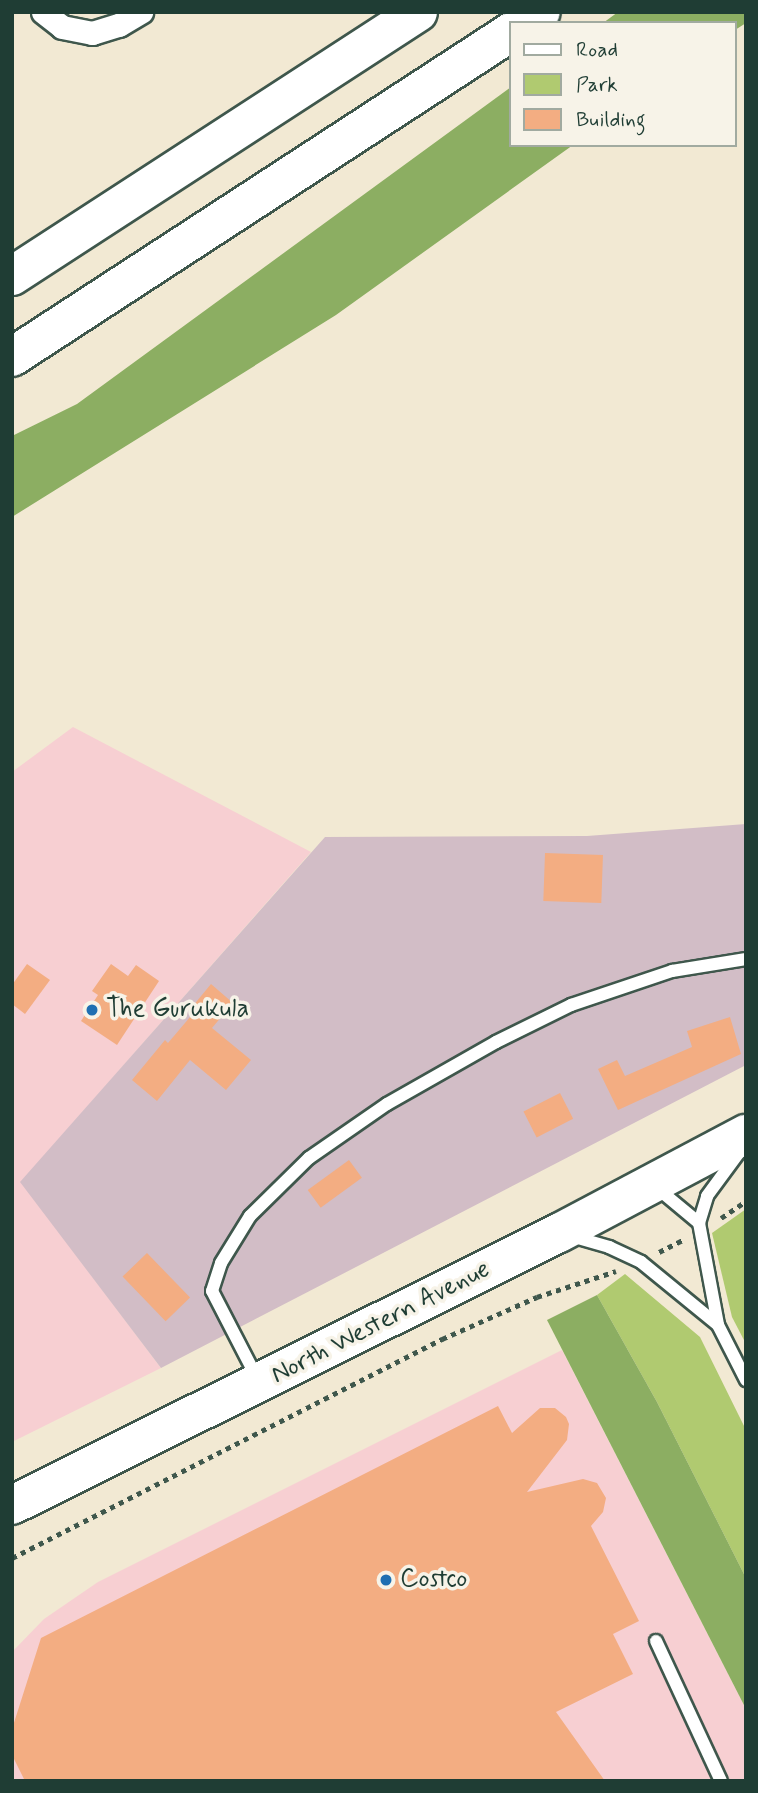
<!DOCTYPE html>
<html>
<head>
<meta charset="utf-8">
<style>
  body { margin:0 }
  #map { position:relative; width:758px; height:1793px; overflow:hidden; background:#f2e9d3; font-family:Mynerve,sans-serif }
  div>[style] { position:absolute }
  .built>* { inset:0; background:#f7cfd2 }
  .industrial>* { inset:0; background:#d2bdc6 }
  .green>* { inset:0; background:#b0ca70 }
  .forest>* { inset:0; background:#8cae62 }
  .building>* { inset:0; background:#f3ad82; transform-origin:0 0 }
  .path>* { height:4.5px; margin-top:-2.25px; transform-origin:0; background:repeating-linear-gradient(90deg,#3f574c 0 5px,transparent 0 10px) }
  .roads { filter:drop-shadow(2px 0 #3f574c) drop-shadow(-2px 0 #3f574c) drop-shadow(0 2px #3f574c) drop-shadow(0 -2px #3f574c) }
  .service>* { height:12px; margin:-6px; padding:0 6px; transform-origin:6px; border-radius:6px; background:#fff }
  .minor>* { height:23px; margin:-11.5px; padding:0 11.5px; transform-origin:11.5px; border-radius:11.5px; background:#fff }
  .trunk>* { height:38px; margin:-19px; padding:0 19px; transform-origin:19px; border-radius:19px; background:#fff }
  .motorway>* { height:38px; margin:-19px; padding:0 19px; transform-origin:19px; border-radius:19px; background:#fff }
  .dots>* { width:19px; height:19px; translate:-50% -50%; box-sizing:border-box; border:4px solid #f7f3e8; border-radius:50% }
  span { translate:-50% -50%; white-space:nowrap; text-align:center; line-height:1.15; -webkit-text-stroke:7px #f7f3e8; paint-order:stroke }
  .poi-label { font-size:26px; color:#1f3d34 }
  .left { translate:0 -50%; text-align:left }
  .street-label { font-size:26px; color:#1f3d34 }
  .frame { position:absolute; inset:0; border:14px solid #1f3d34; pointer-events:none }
  .legend { position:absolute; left:509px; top:21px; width:228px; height:126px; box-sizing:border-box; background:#f7f3e8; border:2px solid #a1aaa0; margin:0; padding:9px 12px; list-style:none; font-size:21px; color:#1f3d34 }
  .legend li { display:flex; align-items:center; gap:14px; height:35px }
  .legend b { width:35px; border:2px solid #a1aaa0 }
</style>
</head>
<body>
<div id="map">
  <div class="built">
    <div style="clip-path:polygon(73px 727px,311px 852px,21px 1182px,161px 1368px,12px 1442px,12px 772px)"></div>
    <div style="clip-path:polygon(562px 1350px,746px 1709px,746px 1781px,12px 1781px,12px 1652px,44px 1619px,98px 1582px)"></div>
  </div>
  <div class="industrial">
    <div style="clip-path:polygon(746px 824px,746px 1065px,161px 1368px,20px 1182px,325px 837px,587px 836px)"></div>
  </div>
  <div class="green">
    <div style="clip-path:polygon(746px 1209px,746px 1344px,732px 1317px,712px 1233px)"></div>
    <div style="clip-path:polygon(625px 1274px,700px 1337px,746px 1430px,746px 1578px,657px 1402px,597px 1295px)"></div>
  </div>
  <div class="forest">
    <div style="clip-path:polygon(618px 12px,746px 12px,746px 23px,735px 30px,735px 23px,603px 23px)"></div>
    <div style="clip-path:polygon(511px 87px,511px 145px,573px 145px,336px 315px,12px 517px,12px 436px,77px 404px)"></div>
    <div style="clip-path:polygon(597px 1295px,657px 1402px,746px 1578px,746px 1709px,547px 1320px)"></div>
  </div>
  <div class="building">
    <div style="left:545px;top:853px;width:58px;height:48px;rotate:2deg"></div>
    <div style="clip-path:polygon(27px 964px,50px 980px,25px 1014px,12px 1004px,12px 985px)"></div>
    <div style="clip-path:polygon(111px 964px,128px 976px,136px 965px,159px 981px,117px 1045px,81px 1021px,98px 995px,92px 991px)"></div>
    <div style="clip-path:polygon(211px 984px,233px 1003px,212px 1028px,251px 1060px,226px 1090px,190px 1060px,157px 1101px,132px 1080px,165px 1040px,168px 1043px,196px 1010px,192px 1007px)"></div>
    <div style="clip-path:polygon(730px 1017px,741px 1054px,618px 1110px,598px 1069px,617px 1060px,625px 1076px,692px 1047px,687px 1031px)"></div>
    <div style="left:560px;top:1093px;width:29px;height:41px;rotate:63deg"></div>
    <div style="left:349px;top:1160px;width:22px;height:51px;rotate:54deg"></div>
    <div style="left:147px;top:1253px;width:62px;height:34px;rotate:46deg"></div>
    <div style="clip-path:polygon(498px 1406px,512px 1433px,540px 1408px,555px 1408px,566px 1417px,569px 1424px,567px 1440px,527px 1492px,583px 1479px,597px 1483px,606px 1498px,603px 1512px,591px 1526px,639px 1621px,613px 1634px,633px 1674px,556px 1712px,605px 1781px,25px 1781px,12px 1755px,12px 1729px,41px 1638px)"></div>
  </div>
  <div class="path">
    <div style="left:721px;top:1218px;width:30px;rotate:-34deg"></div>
    <div style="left:659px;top:1252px;width:27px;rotate:-27deg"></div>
    <div style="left:12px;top:1558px;width:483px;rotate:-27deg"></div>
    <div style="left:442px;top:1339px;width:104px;rotate:-23.9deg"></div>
    <div style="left:537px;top:1297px;width:83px;rotate:-18.2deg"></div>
  </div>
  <div class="roads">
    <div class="service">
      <div style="left:657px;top:1188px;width:55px;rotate:39.8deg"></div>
      <div style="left:699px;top:1223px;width:104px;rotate:79.4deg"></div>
      <div style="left:718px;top:1325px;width:62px;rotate:63deg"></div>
      <div style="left:699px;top:1223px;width:28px;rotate:-73deg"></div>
      <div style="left:707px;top:1196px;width:56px;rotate:-53.7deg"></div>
      <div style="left:571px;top:1236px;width:40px;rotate:16deg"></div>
      <div style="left:609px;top:1247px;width:35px;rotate:25deg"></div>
      <div style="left:641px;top:1262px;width:99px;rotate:39.3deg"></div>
      <div style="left:257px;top:1378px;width:98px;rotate:-117.3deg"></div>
      <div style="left:212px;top:1291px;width:29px;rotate:-72deg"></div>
      <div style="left:221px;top:1263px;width:55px;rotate:-58.3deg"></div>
      <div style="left:250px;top:1216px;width:83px;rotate:-44.5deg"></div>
      <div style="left:309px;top:1158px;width:95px;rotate:-34.7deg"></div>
      <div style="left:387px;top:1104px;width:125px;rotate:-29.6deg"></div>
      <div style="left:496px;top:1042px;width:84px;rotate:-26.3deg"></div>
      <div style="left:571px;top:1005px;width:107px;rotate:-18.6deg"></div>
      <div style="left:672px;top:971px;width:75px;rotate:-9.2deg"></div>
      <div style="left:656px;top:1641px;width:154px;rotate:65.1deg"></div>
    </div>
    <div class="minor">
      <div style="left:43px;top:12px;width:24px;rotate:38deg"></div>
      <div style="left:62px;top:27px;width:31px;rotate:11deg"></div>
      <div style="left:92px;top:33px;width:28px;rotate:-17deg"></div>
      <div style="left:119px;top:25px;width:26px;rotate:-31deg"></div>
    </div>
    <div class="trunk">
      <div style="left:12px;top:1505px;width:611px;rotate:-26.44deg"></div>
      <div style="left:559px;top:1233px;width:212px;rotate:-27.9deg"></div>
    </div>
    <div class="motorway">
      <div style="left:525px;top:23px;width:19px;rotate:-35deg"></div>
      <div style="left:12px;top:276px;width:484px;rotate:-33deg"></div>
      <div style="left:12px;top:357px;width:596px;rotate:-33.08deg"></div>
    </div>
  </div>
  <div class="dots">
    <div style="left:92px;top:1010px;background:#1f6fb2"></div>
    <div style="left:386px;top:1580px;background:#1f6fb2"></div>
  </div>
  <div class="poi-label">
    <span class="left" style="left:106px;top:1010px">The Gurukula</span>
    <span class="left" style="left:400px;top:1580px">Costco</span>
  </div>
  <div class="street-label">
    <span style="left:381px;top:1323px;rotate:-27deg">North Western Avenue</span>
  </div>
  <div class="frame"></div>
  <ul class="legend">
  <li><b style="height:9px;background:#fff"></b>Road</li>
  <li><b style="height:19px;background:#b0ca70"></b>Park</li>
  <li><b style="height:19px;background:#f3ad82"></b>Building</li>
  </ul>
</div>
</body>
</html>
